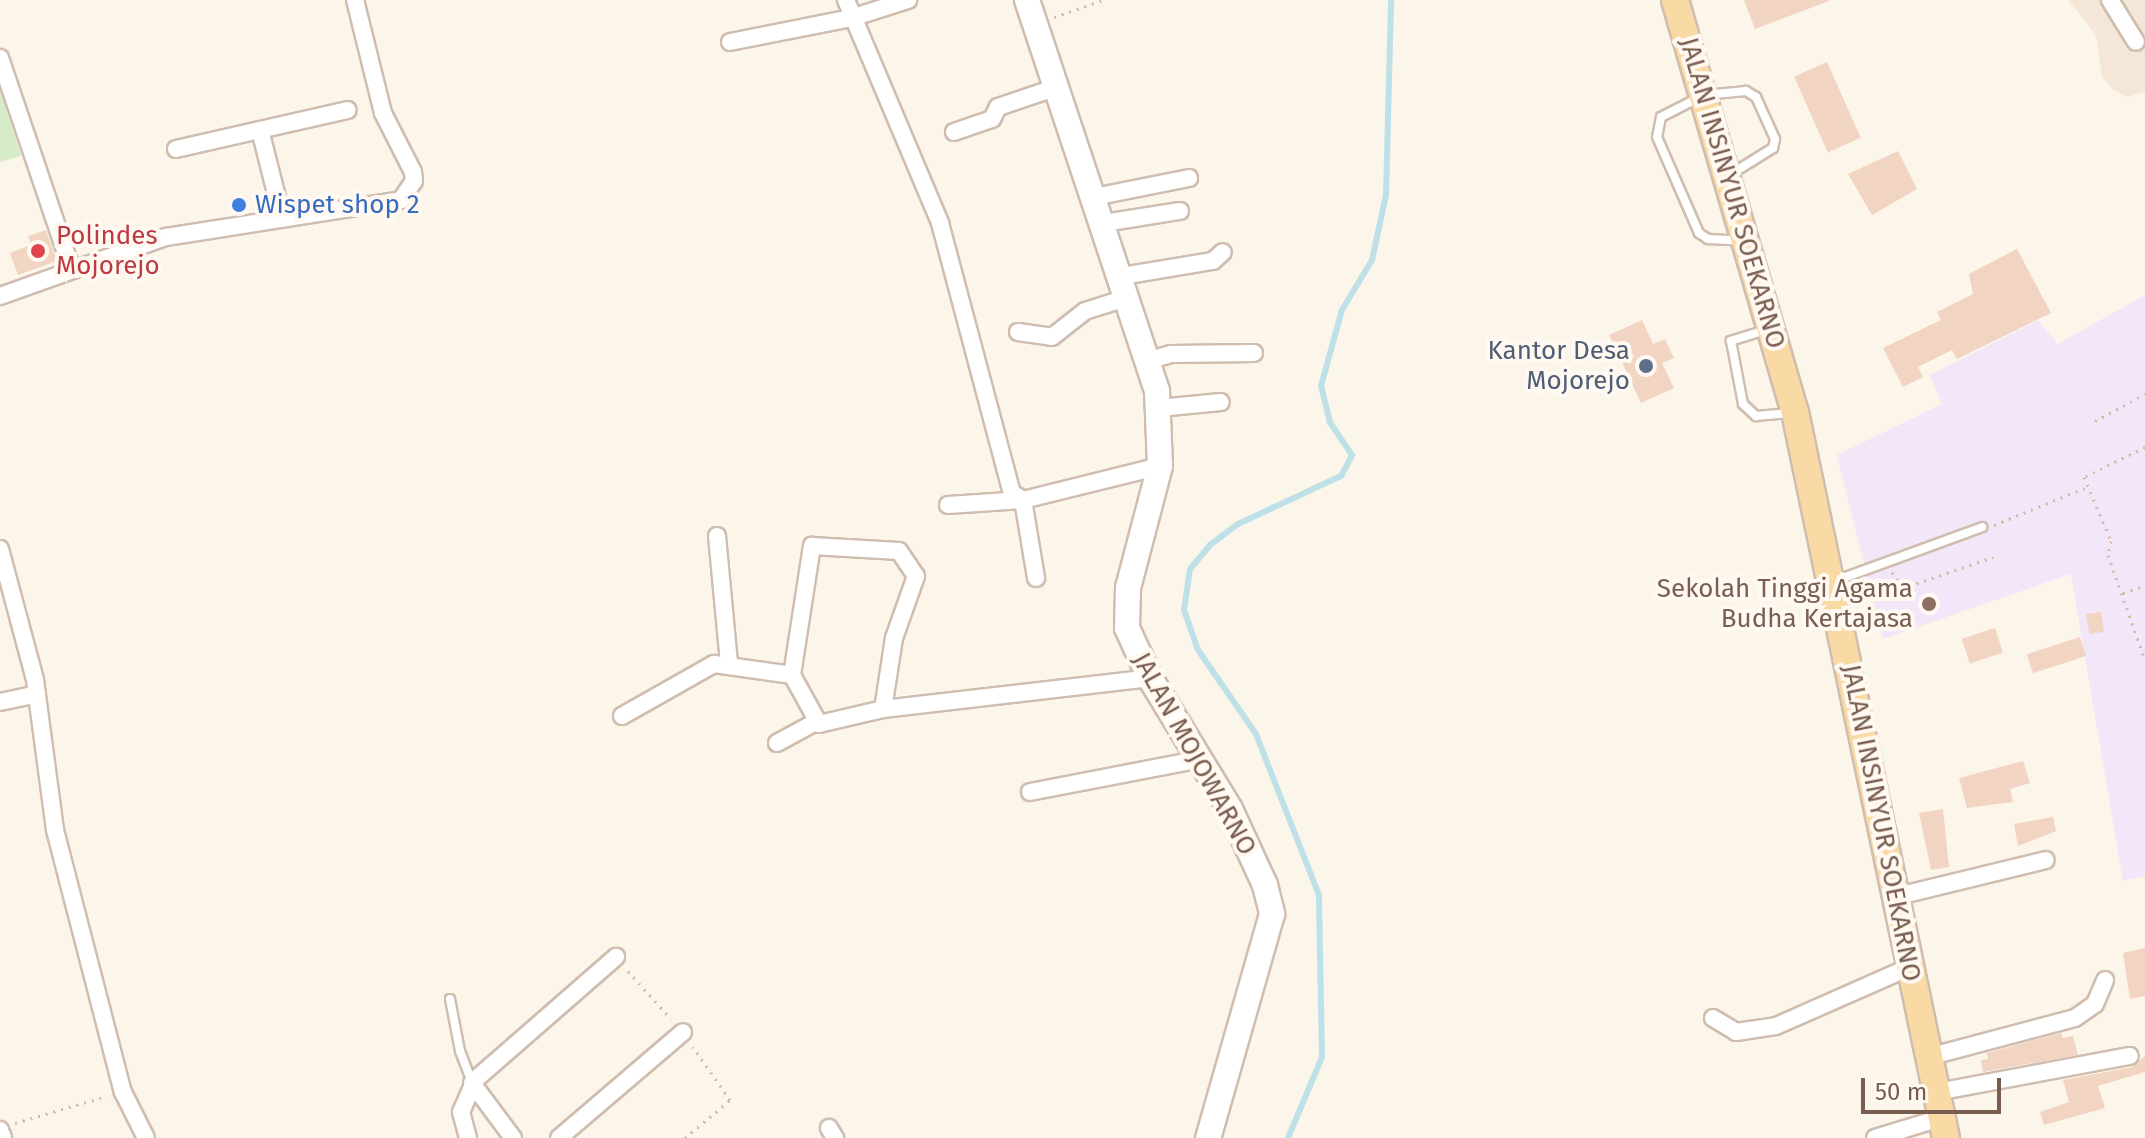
<!DOCTYPE html>
<html>
<head>
<meta charset="utf-8">
<style>
  body { margin:0 }
  #map { position:relative; width:2145px; height:1138px; overflow:hidden; background:#fcf5ea; font-family:"Fira Sans",sans-serif }
  div>[style] { position:absolute }
  .residential>* { inset:0; background:#f4e7d8 }
  .education>* { inset:0; background:#f2e6f9 }
  .green>* { inset:0; background:#d6ebc8 }
  .stream>* { height:6px; margin:-3px; padding:0 3px; transform-origin:3px; border-radius:3px; background:#bee1e7 }
  .building>* { inset:0; background:#f2d4c2; transform-origin:0 0 }
  .path>* { height:3px; margin-top:-1.5px; transform-origin:0; background:repeating-linear-gradient(90deg,#d7b8a4 0 2px,transparent 0 8px) }
  .roads { filter:drop-shadow(2px 0 #cfbdaf) drop-shadow(-2px 0 #cfbdaf) drop-shadow(0 2px #cfbdaf) drop-shadow(0 -2px #cfbdaf) }
  .lane>* { height:8px; margin:-4px; padding:0 4px; transform-origin:4px; border-radius:4px; background:#fff }
  .street>* { height:16px; margin:-8px; padding:0 8px; transform-origin:8px; border-radius:8px; background:#fff }
  .secondary>* { height:24px; margin:-12px; padding:0 12px; transform-origin:12px; border-radius:12px; background:#fff }
  .primary>* { height:26px; margin:-13px; padding:0 13px; transform-origin:13px; border-radius:13px; background:#f9d9a4 }
  .dots>* { width:22px; height:22px; translate:-50% -50%; box-sizing:border-box; border:4px solid #fff9f1; border-radius:50% }
  span { translate:-50% -50%; white-space:nowrap; text-align:center; line-height:1.15; -webkit-text-stroke:8px #fff9f1; paint-order:stroke }
  .street-label { font-size:26px; color:#785c4d }
  .shop-label { font-size:26px; color:#366cbe }
  .left { translate:0 -50%; text-align:left }
  .health-label { font-size:26px; color:#be3a42 }
  .service-label { font-size:26px; color:#4e5e75 }
  .right { translate:-100% -50%; text-align:right }
  .education-label { font-size:26px; color:#785e54 }
  .scale { position:absolute; left:1861px; top:1078px; width:140px; height:36px; box-sizing:border-box; border:4px solid #785c4d; border-top:0; padding-left:10px; font-size:24px; line-height:28px; white-space:nowrap; color:#785c4d; -webkit-text-stroke:6px #fff9f1; paint-order:stroke }
</style>
</head>
<body>
<div id="map">
  <div class="residential">
    <div style="clip-path:polygon(2068px 0,2145px 0,2145px 92px,2127px 97px,2112px 89px,2102px 77px,2096px 35px)"></div>
  </div>
  <div class="education">
    <div style="clip-path:polygon(2145px 295px,2145px 876px,2123px 881px,2071px 574px,1883px 639px,1837px 455px,1942px 404px,1930px 375px,2038px 320px,2058px 344px)"></div>
  </div>
  <div class="green">
    <div style="clip-path:polygon(0 90px,21px 156px,0 162px)"></div>
  </div>
  <div class="stream">
    <div style="left:1288px;top:1138px;width:88px;rotate:-67.2deg"></div>
    <div style="left:1322px;top:1057px;width:162px;rotate:-91.1deg"></div>
    <div style="left:1319px;top:895px;width:173px;rotate:-111.4deg"></div>
    <div style="left:1256px;top:734px;width:102px;rotate:-124.6deg"></div>
    <div style="left:1198px;top:650px;width:42px;rotate:-109.3deg"></div>
    <div style="left:1184px;top:610px;width:41px;rotate:-81.7deg"></div>
    <div style="left:1190px;top:569px;width:31px;rotate:-50deg"></div>
    <div style="left:1210px;top:545px;width:35px;rotate:-37deg"></div>
    <div style="left:1238px;top:524px;width:114px;rotate:-25deg"></div>
    <div style="left:1341px;top:476px;width:24px;rotate:-62deg"></div>
    <div style="left:1352px;top:455px;width:40px;rotate:-124deg"></div>
    <div style="left:1330px;top:422px;width:37px;rotate:-104deg"></div>
    <div style="left:1321px;top:386px;width:79px;rotate:-74.6deg"></div>
    <div style="left:1342px;top:310px;width:58px;rotate:-59deg"></div>
    <div style="left:1372px;top:260px;width:66px;rotate:-77.8deg"></div>
    <div style="left:1386px;top:195px;width:195px;rotate:-88.5deg"></div>
  </div>
  <div class="building">
    <div style="clip-path:polygon(1744px 0,1828px 0,1829px 1px,1755px 29px)"></div>
    <div style="left:1827px;top:62px;width:83px;height:36px;rotate:66deg"></div>
    <div style="clip-path:polygon(1898px 151px,1917px 189px,1872px 215px,1848px 174px)"></div>
    <div style="clip-path:polygon(46px 230px,57px 261px,18px 275px,10px 253px,31px 245px,28px 236px)"></div>
    <div style="clip-path:polygon(2017px 249px,2051px 313px,1957px 359px,1952px 350px,1918px 367px,1923px 377px,1903px 387px,1883px 348px,1941px 320px,1937px 312px,1973px 294px,1969px 274px)"></div>
    <div style="clip-path:polygon(1642px 320px,1653px 344px,1665px 339px,1674px 358px,1662px 363px,1674px 388px,1641px 403px,1609px 335px)"></div>
    <div style="left:2101px;top:612px;width:20px;height:15px;rotate:81deg"></div>
    <div style="left:1995px;top:628px;width:26px;height:35px;rotate:72deg"></div>
    <div style="left:2080px;top:637px;width:20px;height:56px;rotate:72deg"></div>
    <div style="clip-path:polygon(2023px 761px,2030px 783px,2010px 789px,2013px 802px,1967px 808px,1959px 778px)"></div>
    <div style="clip-path:polygon(1943px 809px,1949px 867px,1931px 870px,1919px 813px)"></div>
    <div style="clip-path:polygon(2053px 817px,2056px 831px,2018px 846px,2014px 824px)"></div>
    <div style="clip-path:polygon(2145px 948px,2145px 996px,2130px 999px,2123px 953px)"></div>
    <div style="clip-path:polygon(2061px 1033px,2063px 1038px,2073px 1036px,2078px 1055px,1983px 1072px,1981px 1060px,1988px 1059px,1987px 1053px)"></div>
    <div style="clip-path:polygon(2145px 1056px,2145px 1072px,2098px 1086px,2105px 1108px,2044px 1125px,2040px 1112px,2069px 1102px,2063px 1080px,2132px 1067px)"></div>
  </div>
  <div class="path">
    <div style="left:1054px;top:17px;width:52px;rotate:-19.1deg"></div>
    <div style="left:2095px;top:421px;width:57px;rotate:-28.4deg"></div>
    <div style="left:2145px;top:447px;width:68px;rotate:153.8deg"></div>
    <div style="left:2084px;top:477px;width:69px;rotate:67.1deg"></div>
    <div style="left:2111px;top:541px;width:14px;rotate:102deg"></div>
    <div style="left:2108px;top:555px;width:111px;rotate:70.6deg"></div>
    <div style="left:1994px;top:525px;width:100px;rotate:-22.2deg"></div>
    <div style="left:1892px;top:572px;width:14px;rotate:56deg"></div>
    <div style="left:1900px;top:584px;width:9px;rotate:13deg"></div>
    <div style="left:1909px;top:586px;width:89px;rotate:-19deg"></div>
    <div style="left:2123px;top:593px;width:23px;rotate:-18deg"></div>
    <div style="left:628px;top:971px;width:64px;rotate:48.1deg"></div>
    <div style="left:15px;top:1123px;width:96px;rotate:-16.4deg"></div>
    <div style="left:685px;top:1138px;width:59px;rotate:-40.2deg"></div>
    <div style="left:730px;top:1100px;width:65px;rotate:-124.9deg"></div>
  </div>
  <div class="roads">
    <div class="lane">
      <div style="left:1728px;top:176px;width:53px;rotate:-31.9deg"></div>
      <div style="left:1773px;top:148px;width:9px;rotate:-77deg"></div>
      <div style="left:1775px;top:139px;width:46px;rotate:-114.3deg"></div>
      <div style="left:1756px;top:97px;width:12px;rotate:-149deg"></div>
      <div style="left:1746px;top:91px;width:42px;rotate:174.6deg"></div>
      <div style="left:1704px;top:95px;width:48px;rotate:152.9deg"></div>
      <div style="left:1661px;top:117px;width:20px;rotate:101deg"></div>
      <div style="left:1657px;top:137px;width:105px;rotate:66.4deg"></div>
      <div style="left:1699px;top:233px;width:11px;rotate:34deg"></div>
      <div style="left:1708px;top:239px;width:35px;rotate:3deg"></div>
      <div style="left:1766px;top:330px;width:37px;rotate:163deg"></div>
      <div style="left:1731px;top:341px;width:64px;rotate:79.2deg"></div>
      <div style="left:1743px;top:404px;width:18px;rotate:43deg"></div>
      <div style="left:1756px;top:416px;width:34px;rotate:-5deg"></div>
      <div style="left:1832px;top:582px;width:160px;rotate:-20.1deg"></div>
      <div style="left:450px;top:999px;width:53px;rotate:79.1deg"></div>
      <div style="left:460px;top:1051px;width:33px;rotate:69deg"></div>
    </div>
    <div class="street">
      <div style="left:846px;top:0;width:242px;rotate:67.1deg"></div>
      <div style="left:940px;top:223px;width:279px;rotate:75.1deg"></div>
      <div style="left:1012px;top:493px;width:13px;rotate:32deg"></div>
      <div style="left:1023px;top:500px;width:141px;rotate:-13.9deg"></div>
      <div style="left:2110px;top:0;width:49px;rotate:58.2deg"></div>
      <div style="left:730px;top:42px;width:123px;rotate:-11.2deg"></div>
      <div style="left:851px;top:18px;width:60px;rotate:-17.5deg"></div>
      <div style="left:0;top:58px;width:222px;rotate:71.3deg"></div>
      <div style="left:260px;top:130px;width:90px;rotate:75.8deg"></div>
      <div style="left:954px;top:132px;width:40px;rotate:-18.9deg"></div>
      <div style="left:992px;top:119px;width:13px;rotate:-63deg"></div>
      <div style="left:998px;top:107px;width:62px;rotate:-18.7deg"></div>
      <div style="left:176px;top:149px;width:176px;rotate:-12.8deg"></div>
      <div style="left:1094px;top:197px;width:97px;rotate:-11.3deg"></div>
      <div style="left:1104px;top:223px;width:77px;rotate:-9deg"></div>
      <div style="left:1122px;top:276px;width:92px;rotate:-9.4deg"></div>
      <div style="left:1213px;top:261px;width:13px;rotate:-42deg"></div>
      <div style="left:0;top:296px;width:176px;rotate:-19.6deg"></div>
      <div style="left:166px;top:237px;width:238px;rotate:-8.9deg"></div>
      <div style="left:401px;top:200px;width:23px;rotate:-56deg"></div>
      <div style="left:414px;top:181px;width:9px;rotate:-96deg"></div>
      <div style="left:413px;top:172px;width:66px;rotate:-117deg"></div>
      <div style="left:383px;top:113px;width:116px;rotate:-103.9deg"></div>
      <div style="left:1018px;top:332px;width:34px;rotate:8deg"></div>
      <div style="left:1052px;top:337px;width:42px;rotate:-38.2deg"></div>
      <div style="left:1085px;top:311px;width:46px;rotate:-17.7deg"></div>
      <div style="left:1150px;top:360px;width:22px;rotate:-16deg"></div>
      <div style="left:1171px;top:354px;width:83px;rotate:-0.7deg"></div>
      <div style="left:1159px;top:408px;width:62px;rotate:-5.5deg"></div>
      <div style="left:948px;top:505px;width:75px;rotate:-3.8deg"></div>
      <div style="left:1023px;top:500px;width:79px;rotate:80.5deg"></div>
      <div style="left:717px;top:536px;width:129px;rotate:84.6deg"></div>
      <div style="left:0;top:549px;width:136px;rotate:75deg"></div>
      <div style="left:35px;top:680px;width:151px;rotate:82.4deg"></div>
      <div style="left:55px;top:830px;width:271px;rotate:75.5deg"></div>
      <div style="left:123px;top:1092px;width:51px;rotate:63.4deg"></div>
      <div style="left:792px;top:675px;width:131px;rotate:-81.2deg"></div>
      <div style="left:812px;top:546px;width:87px;rotate:3.3deg"></div>
      <div style="left:899px;top:551px;width:30px;rotate:56deg"></div>
      <div style="left:916px;top:576px;width:66px;rotate:109.5deg"></div>
      <div style="left:894px;top:638px;width:72px;rotate:98.8deg"></div>
      <div style="left:0;top:702px;width:38px;rotate:-12deg"></div>
      <div style="left:622px;top:716px;width:106px;rotate:-29.5deg"></div>
      <div style="left:714px;top:664px;width:79px;rotate:8deg"></div>
      <div style="left:792px;top:675px;width:56px;rotate:61.1deg"></div>
      <div style="left:819px;top:724px;width:66px;rotate:-13.2deg"></div>
      <div style="left:883px;top:709px;width:269px;rotate:-6.6deg"></div>
      <div style="left:777px;top:743px;width:42px;rotate:-28.4deg"></div>
      <div style="left:1030px;top:792px;width:175px;rotate:-10.9deg"></div>
      <div style="left:1894px;top:897px;width:156px;rotate:-13.7deg"></div>
      <div style="left:1713px;top:1018px;width:27px;rotate:31deg"></div>
      <div style="left:1736px;top:1032px;width:40px;rotate:-8.5deg"></div>
      <div style="left:1776px;top:1026px;width:146px;rotate:-23.8deg"></div>
      <div style="left:1928px;top:1057px;width:152px;rotate:-14.9deg"></div>
      <div style="left:2075px;top:1018px;width:24px;rotate:-35deg"></div>
      <div style="left:2095px;top:1004px;width:26px;rotate:-67deg"></div>
      <div style="left:472px;top:1083px;width:69px;rotate:53.3deg"></div>
      <div style="left:1937px;top:1092px;width:196px;rotate:-10.6deg"></div>
      <div style="left:829px;top:1128px;width:12px;rotate:59deg"></div>
      <div style="left:0;top:1130px;width:9px;rotate:69deg"></div>
      <div style="left:468px;top:1138px;width:27px;rotate:-105deg"></div>
      <div style="left:461px;top:1112px;width:36px;rotate:-66deg"></div>
      <div style="left:476px;top:1079px;width:186px;rotate:-41.1deg"></div>
      <div style="left:559px;top:1138px;width:163px;rotate:-40.5deg"></div>
      <div style="left:1875px;top:1138px;width:69px;rotate:-16.9deg"></div>
    </div>
    <div class="secondary">
      <div style="left:1027px;top:0;width:412px;rotate:71.6deg"></div>
      <div style="left:1157px;top:391px;width:75px;rotate:87.7deg"></div>
      <div style="left:1160px;top:466px;width:126px;rotate:104.7deg"></div>
      <div style="left:1128px;top:588px;width:40px;rotate:91.4deg"></div>
      <div style="left:1127px;top:628px;width:55px;rotate:65.3deg"></div>
      <div style="left:1150px;top:678px;width:153px;rotate:58.6deg"></div>
      <div style="left:1230px;top:809px;width:84px;rotate:65.3deg"></div>
      <div style="left:1265px;top:885px;width:30px;rotate:76deg"></div>
      <div style="left:1272px;top:914px;width:233px;rotate:105.9deg"></div>
    </div>
    <div class="primary">
      <div style="left:1675px;top:0;width:429px;rotate:73.8deg"></div>
      <div style="left:1795px;top:412px;width:742px;rotate:78.25deg"></div>
    </div>
  </div>
  <div class="dots">
    <div style="left:239px;top:205px;background:#3f7fe0"></div>
    <div style="left:38px;top:251px;background:#e0444e"></div>
    <div style="left:1646px;top:366px;background:#5c6f8a"></div>
    <div style="left:1929px;top:604px;background:#8d6e63"></div>
  </div>
  <div class="street-label">
    <span style="left:1732px;top:193px;rotate:74deg">JALAN INSINYUR SOEKARNO</span>
    <span style="left:1194px;top:754px;rotate:61deg">JALAN MOJOWARNO</span>
    <span style="left:1881px;top:823px;rotate:79deg">JALAN INSINYUR SOEKARNO</span>
  </div>
  <div class="shop-label">
    <span class="left" style="left:255px;top:205px">Wispet shop 2</span>
  </div>
  <div class="health-label">
    <span class="left" style="left:56px;top:251px">Polindes<br>Mojorejo</span>
  </div>
  <div class="service-label">
    <span class="right" style="left:1630px;top:366px">Kantor Desa<br>Mojorejo</span>
  </div>
  <div class="education-label">
    <span class="right" style="left:1913px;top:604px">Sekolah Tinggi Agama<br>Budha Kertajasa</span>
  </div>
  <div class="scale">50 m</div>
</div>
</body>
</html>
